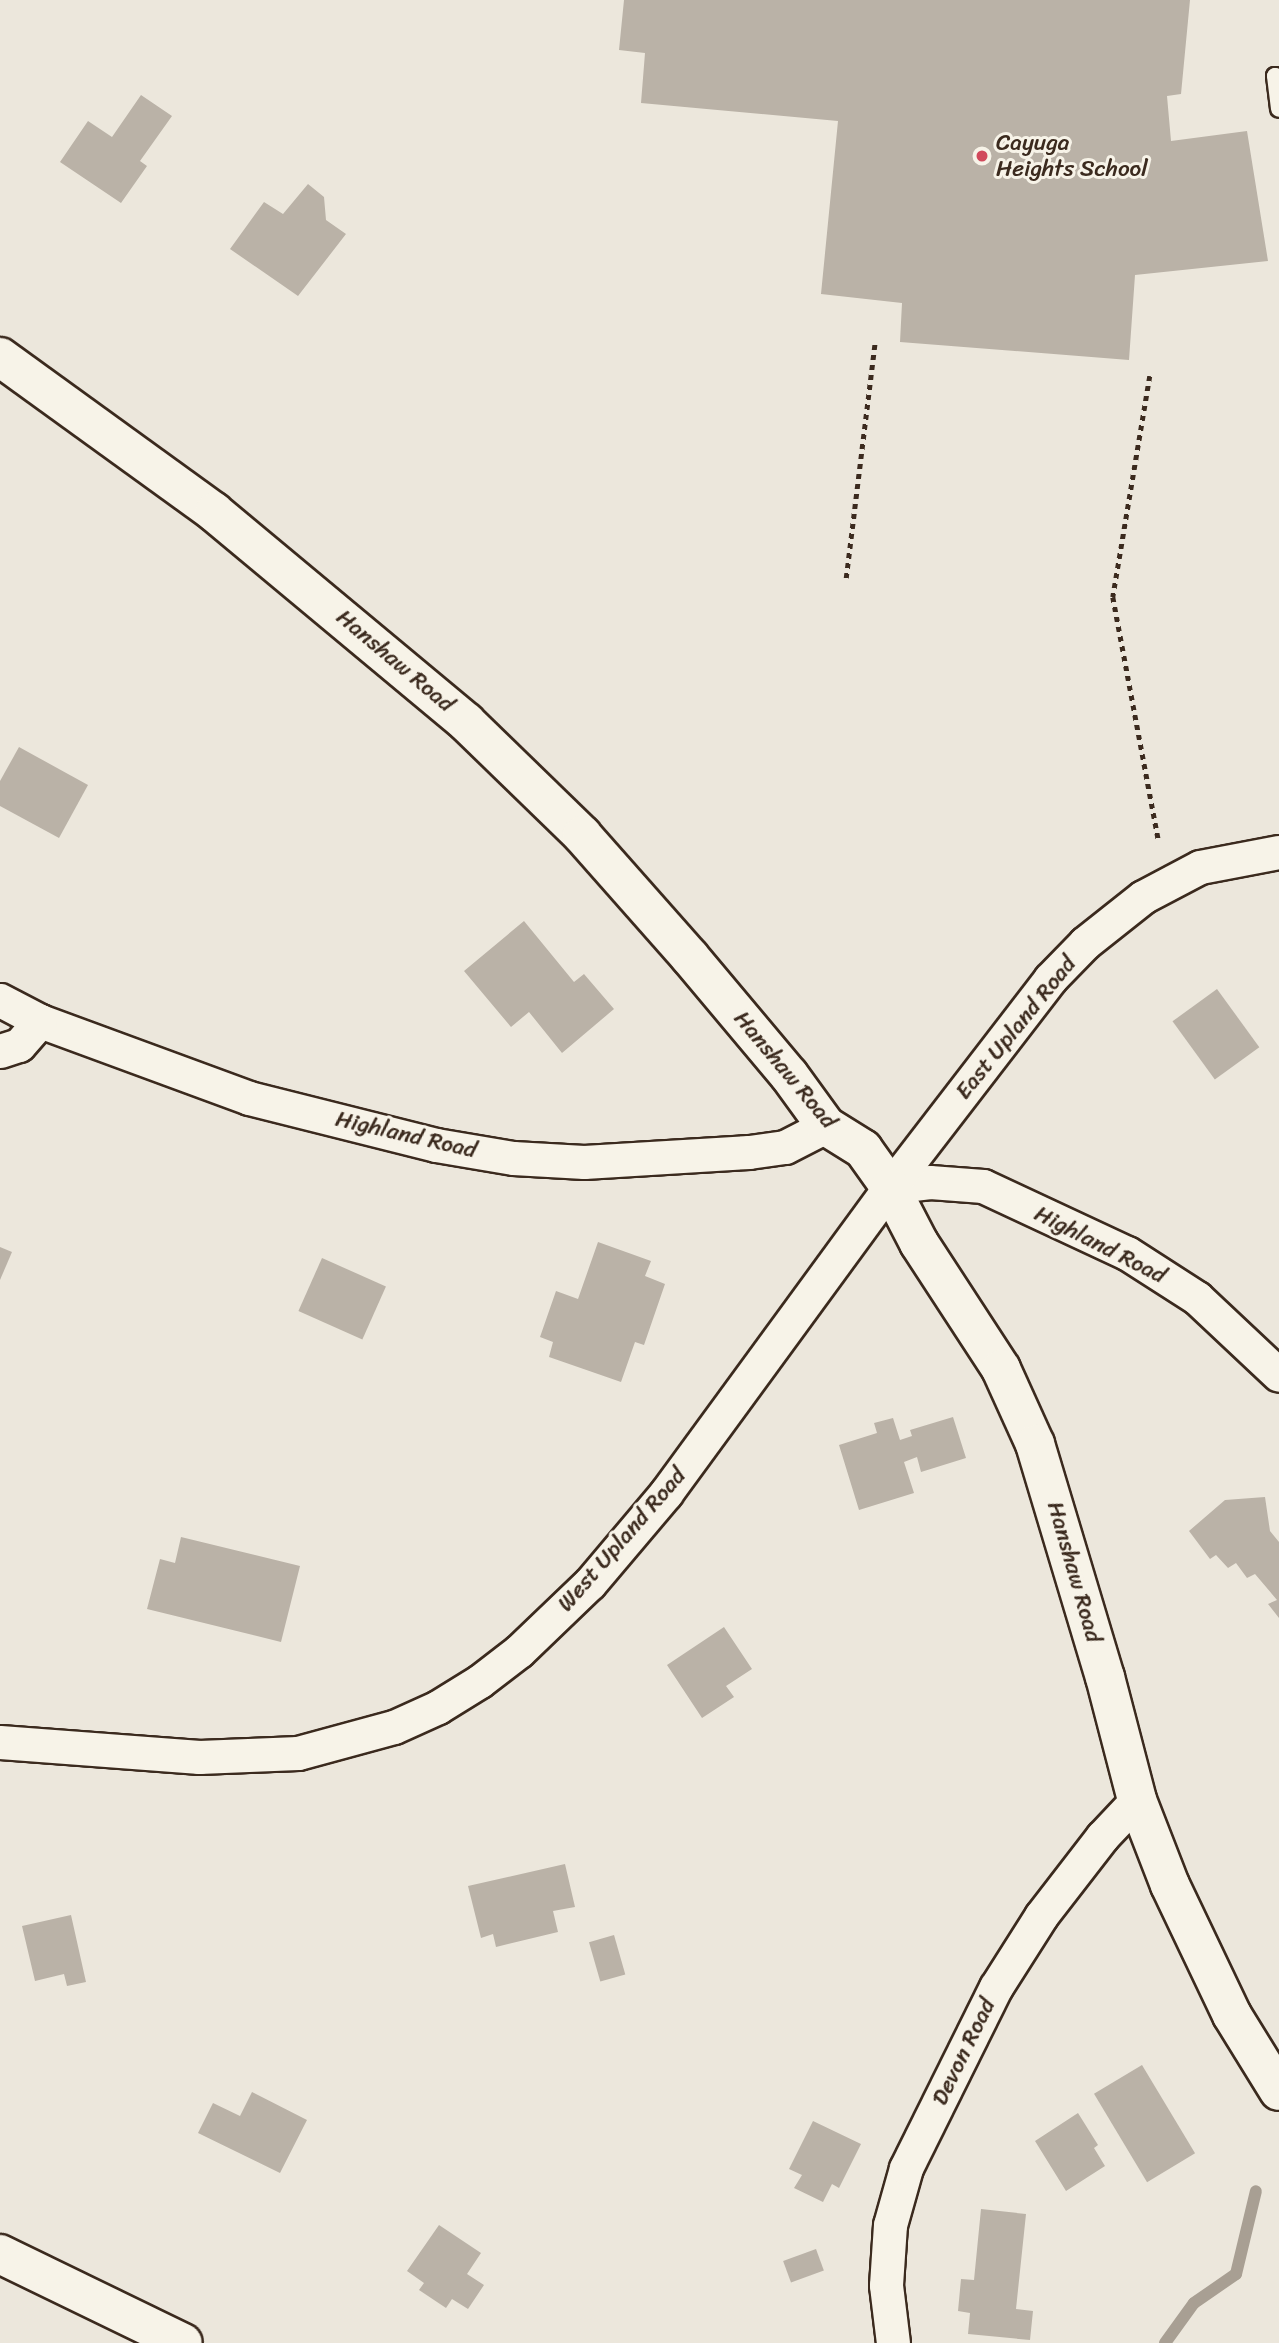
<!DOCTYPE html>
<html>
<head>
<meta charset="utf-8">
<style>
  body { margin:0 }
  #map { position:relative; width:1279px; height:2343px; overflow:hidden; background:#ece7dc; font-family:Sriracha,sans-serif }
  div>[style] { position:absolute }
  .stream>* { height:12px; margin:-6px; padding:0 6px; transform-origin:6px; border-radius:6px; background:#a89f93 }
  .building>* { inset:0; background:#bab2a7; transform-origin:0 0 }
  .path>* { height:4.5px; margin-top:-2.25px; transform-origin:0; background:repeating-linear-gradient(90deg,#3b2a1e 0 5px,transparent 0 10px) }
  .roads { filter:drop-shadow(2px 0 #3b2a1e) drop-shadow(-2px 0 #3b2a1e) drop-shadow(0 2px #3b2a1e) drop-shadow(0 -2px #3b2a1e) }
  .lane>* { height:16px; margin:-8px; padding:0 8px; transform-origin:8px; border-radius:8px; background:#f7f3e8 }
  .street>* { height:33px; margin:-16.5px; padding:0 16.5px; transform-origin:16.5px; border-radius:16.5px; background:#f7f3e8 }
  .secondary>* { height:38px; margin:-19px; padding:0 19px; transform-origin:19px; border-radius:19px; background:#f7f3e8 }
  .dots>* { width:19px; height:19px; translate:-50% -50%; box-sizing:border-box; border:4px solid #f7f3e8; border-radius:50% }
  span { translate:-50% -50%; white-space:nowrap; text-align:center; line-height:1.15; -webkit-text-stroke:6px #f7f3e8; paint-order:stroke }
  .poi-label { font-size:23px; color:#3b2a1e }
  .left { translate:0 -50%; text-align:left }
  .street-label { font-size:23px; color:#3b2a1e }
</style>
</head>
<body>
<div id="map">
  <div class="stream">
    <div style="left:1165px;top:2343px;width:49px;rotate:-54.1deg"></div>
    <div style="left:1194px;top:2303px;width:51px;rotate:-34.6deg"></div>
    <div style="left:1236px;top:2274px;width:85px;rotate:-76.5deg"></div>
  </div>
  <div class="building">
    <div style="clip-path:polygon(624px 0,1190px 0,1181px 94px,1167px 96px,1171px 141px,1247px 131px,1268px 261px,1135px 275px,1129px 360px,900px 342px,902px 303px,821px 294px,838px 121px,641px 103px,645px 53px,619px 50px)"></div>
    <div style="clip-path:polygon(141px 95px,172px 116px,140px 161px,147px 166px,121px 203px,60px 162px,88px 121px,112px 137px)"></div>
    <div style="clip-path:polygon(308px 184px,324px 197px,326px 220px,346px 234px,298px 296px,230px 249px,264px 202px,283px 214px)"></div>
    <div style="clip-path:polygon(19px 747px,88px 785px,59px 838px,0 806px,0 781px)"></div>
    <div style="clip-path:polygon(524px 921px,574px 982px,584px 974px,614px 1009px,562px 1053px,529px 1012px,511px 1027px,464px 971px)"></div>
    <div style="left:1217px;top:989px;width:72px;height:55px;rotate:54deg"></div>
    <div style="clip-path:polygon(598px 1242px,651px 1261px,645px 1276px,665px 1284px,644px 1345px,635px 1342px,621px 1382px,549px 1357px,553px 1342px,540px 1337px,556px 1291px,578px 1299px)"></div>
    <div style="clip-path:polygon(0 1247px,12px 1252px,0 1280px)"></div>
    <div style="left:322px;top:1258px;width:70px;height:58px;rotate:24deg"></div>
    <div style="clip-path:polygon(953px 1417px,966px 1458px,921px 1472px,917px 1457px,904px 1462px,914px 1493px,859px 1510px,839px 1445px,877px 1433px,874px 1423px,893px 1418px,900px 1440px,912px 1436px,910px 1430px)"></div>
    <div style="clip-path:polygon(1265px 1497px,1270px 1531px,1279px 1542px,1279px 1618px,1268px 1604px,1277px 1600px,1255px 1574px,1247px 1578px,1236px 1563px,1228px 1568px,1216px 1555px,1210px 1559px,1189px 1531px,1225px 1500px)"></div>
    <div style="clip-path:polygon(181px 1537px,300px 1566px,281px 1642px,147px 1609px,160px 1559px,175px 1563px)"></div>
    <div style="clip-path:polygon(724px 1627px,752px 1669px,726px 1686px,734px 1697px,702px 1718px,667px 1665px)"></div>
    <div style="clip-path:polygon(565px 1864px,575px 1907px,553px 1911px,558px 1932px,496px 1947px,493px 1934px,481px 1938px,468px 1886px)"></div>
    <div style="clip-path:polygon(71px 1915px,86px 1982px,67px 1986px,64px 1974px,35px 1981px,22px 1926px)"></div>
    <div style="left:614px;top:1935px;width:41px;height:26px;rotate:74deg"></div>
    <div style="left:1142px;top:2065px;width:103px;height:56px;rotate:59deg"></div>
    <div style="clip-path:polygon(252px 2092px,307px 2120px,280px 2173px,198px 2133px,213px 2103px,240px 2116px)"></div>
    <div style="clip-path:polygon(1078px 2113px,1098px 2145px,1094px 2148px,1105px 2166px,1066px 2191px,1035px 2141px)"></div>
    <div style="clip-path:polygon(813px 2121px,861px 2144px,839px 2188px,832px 2184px,823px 2202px,794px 2188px,802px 2175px,789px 2169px)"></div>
    <div style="clip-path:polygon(981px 2209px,1026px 2214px,1016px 2309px,1033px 2311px,1030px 2340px,968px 2334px,970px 2313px,958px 2311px,961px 2279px,974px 2280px)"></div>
    <div style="clip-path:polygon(439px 2225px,481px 2253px,467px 2274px,484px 2285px,468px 2309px,452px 2299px,446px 2308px,419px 2290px,424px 2283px,407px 2271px)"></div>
    <div style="left:816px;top:2249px;width:23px;height:35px;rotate:70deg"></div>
  </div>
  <div class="path">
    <div style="left:1150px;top:376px;width:224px;rotate:99.5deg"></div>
    <div style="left:1113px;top:597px;width:249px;rotate:79.4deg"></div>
    <div style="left:846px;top:578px;width:237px;rotate:-83deg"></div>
  </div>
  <div class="roads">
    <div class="lane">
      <div style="left:1279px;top:77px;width:4px;rotate:-166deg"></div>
      <div style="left:1275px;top:76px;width:33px;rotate:83deg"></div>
    </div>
    <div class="street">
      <div style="left:0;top:1000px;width:45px;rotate:27.7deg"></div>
      <div style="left:40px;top:1021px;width:223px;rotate:20.2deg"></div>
      <div style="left:249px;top:1098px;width:193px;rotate:14.1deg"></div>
      <div style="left:436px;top:1145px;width:78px;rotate:9.6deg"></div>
      <div style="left:513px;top:1158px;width:71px;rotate:3.2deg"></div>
      <div style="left:584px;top:1162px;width:165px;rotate:-3.5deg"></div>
      <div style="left:749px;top:1152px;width:36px;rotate:-8deg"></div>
      <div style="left:785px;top:1147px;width:46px;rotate:-27.1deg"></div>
      <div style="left:0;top:1051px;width:20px;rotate:-18deg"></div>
      <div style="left:19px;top:1045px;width:32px;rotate:-49deg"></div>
      <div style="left:890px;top:1187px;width:40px;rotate:-7.1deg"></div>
      <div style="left:930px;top:1182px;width:53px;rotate:4.3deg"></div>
      <div style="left:983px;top:1186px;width:159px;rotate:25deg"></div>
      <div style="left:1127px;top:1253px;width:83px;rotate:32.7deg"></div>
      <div style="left:1197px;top:1298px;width:112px;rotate:43.2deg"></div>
      <div style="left:0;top:1742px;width:200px;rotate:4.3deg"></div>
      <div style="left:199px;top:1757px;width:99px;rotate:-2.3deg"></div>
      <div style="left:298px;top:1753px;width:99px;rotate:-15.2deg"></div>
      <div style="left:394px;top:1727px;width:48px;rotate:-24.4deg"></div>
      <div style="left:438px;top:1707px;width:49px;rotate:-31.8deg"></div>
      <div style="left:480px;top:1681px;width:49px;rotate:-37.6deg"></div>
      <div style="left:519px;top:1651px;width:98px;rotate:-43.8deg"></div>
      <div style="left:590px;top:1583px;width:118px;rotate:-49.8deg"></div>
      <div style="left:666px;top:1493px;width:379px;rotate:-53.8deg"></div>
      <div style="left:890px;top:1187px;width:262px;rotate:-52.4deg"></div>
      <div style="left:1050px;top:979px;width:50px;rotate:-45.8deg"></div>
      <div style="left:1085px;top:943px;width:74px;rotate:-38.4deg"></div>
      <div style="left:1143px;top:897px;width:64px;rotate:-27.8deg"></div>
      <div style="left:1200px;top:867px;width:80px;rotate:-10.8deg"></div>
      <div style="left:893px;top:2343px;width:58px;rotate:-96.9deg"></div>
      <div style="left:886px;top:2285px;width:60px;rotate:-86.2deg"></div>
      <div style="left:890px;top:2225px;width:59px;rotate:-74.3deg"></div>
      <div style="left:906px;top:2168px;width:202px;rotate:-63.6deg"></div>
      <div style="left:996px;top:1987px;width:84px;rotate:-57.6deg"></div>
      <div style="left:1041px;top:1916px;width:100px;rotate:-52.3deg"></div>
      <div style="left:1102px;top:1837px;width:51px;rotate:-46.6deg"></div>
    </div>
    <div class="secondary">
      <div style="left:0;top:357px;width:264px;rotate:35.9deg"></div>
      <div style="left:214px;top:512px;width:328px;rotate:39.8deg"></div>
      <div style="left:466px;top:722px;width:162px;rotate:44.2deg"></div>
      <div style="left:582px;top:835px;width:162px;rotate:48.5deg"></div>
      <div style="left:689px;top:956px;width:155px;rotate:50deg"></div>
      <div style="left:789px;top:1075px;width:63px;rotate:54deg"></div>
      <div style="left:826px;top:1126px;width:44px;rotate:31.9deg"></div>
      <div style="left:863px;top:1149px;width:47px;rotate:54.6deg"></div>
      <div style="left:890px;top:1187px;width:63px;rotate:62.6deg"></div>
      <div style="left:919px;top:1243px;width:150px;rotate:56.9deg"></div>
      <div style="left:1001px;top:1369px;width:82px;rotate:65.6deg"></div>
      <div style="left:1035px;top:1444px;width:243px;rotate:73.3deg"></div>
      <div style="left:1105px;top:1677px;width:127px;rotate:75.4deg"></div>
      <div style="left:1137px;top:1800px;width:91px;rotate:68.8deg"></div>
      <div style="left:1170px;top:1885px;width:144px;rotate:64.5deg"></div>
      <div style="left:1232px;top:2015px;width:89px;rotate:58.3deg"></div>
      <div style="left:0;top:2254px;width:203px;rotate:25.9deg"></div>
    </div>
  </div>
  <div class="dots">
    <div style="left:982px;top:156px;background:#d1495b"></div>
  </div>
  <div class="poi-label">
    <span class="left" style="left:996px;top:156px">Cayuga<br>Heights School</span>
  </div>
  <div class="street-label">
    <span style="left:395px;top:661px;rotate:40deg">Hanshaw Road</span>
    <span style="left:1016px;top:1028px;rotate:-51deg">East Upland Road</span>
    <span style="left:785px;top:1070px;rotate:50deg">Hanshaw Road</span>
    <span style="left:406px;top:1135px;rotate:13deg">Highland Road</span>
    <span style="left:1100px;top:1245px;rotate:27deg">Highland Road</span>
    <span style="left:622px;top:1540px;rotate:-49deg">West Upland Road</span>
    <span style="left:1074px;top:1572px;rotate:74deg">Hanshaw Road</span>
    <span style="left:964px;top:2052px;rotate:-64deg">Devon Road</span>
  </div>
</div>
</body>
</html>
